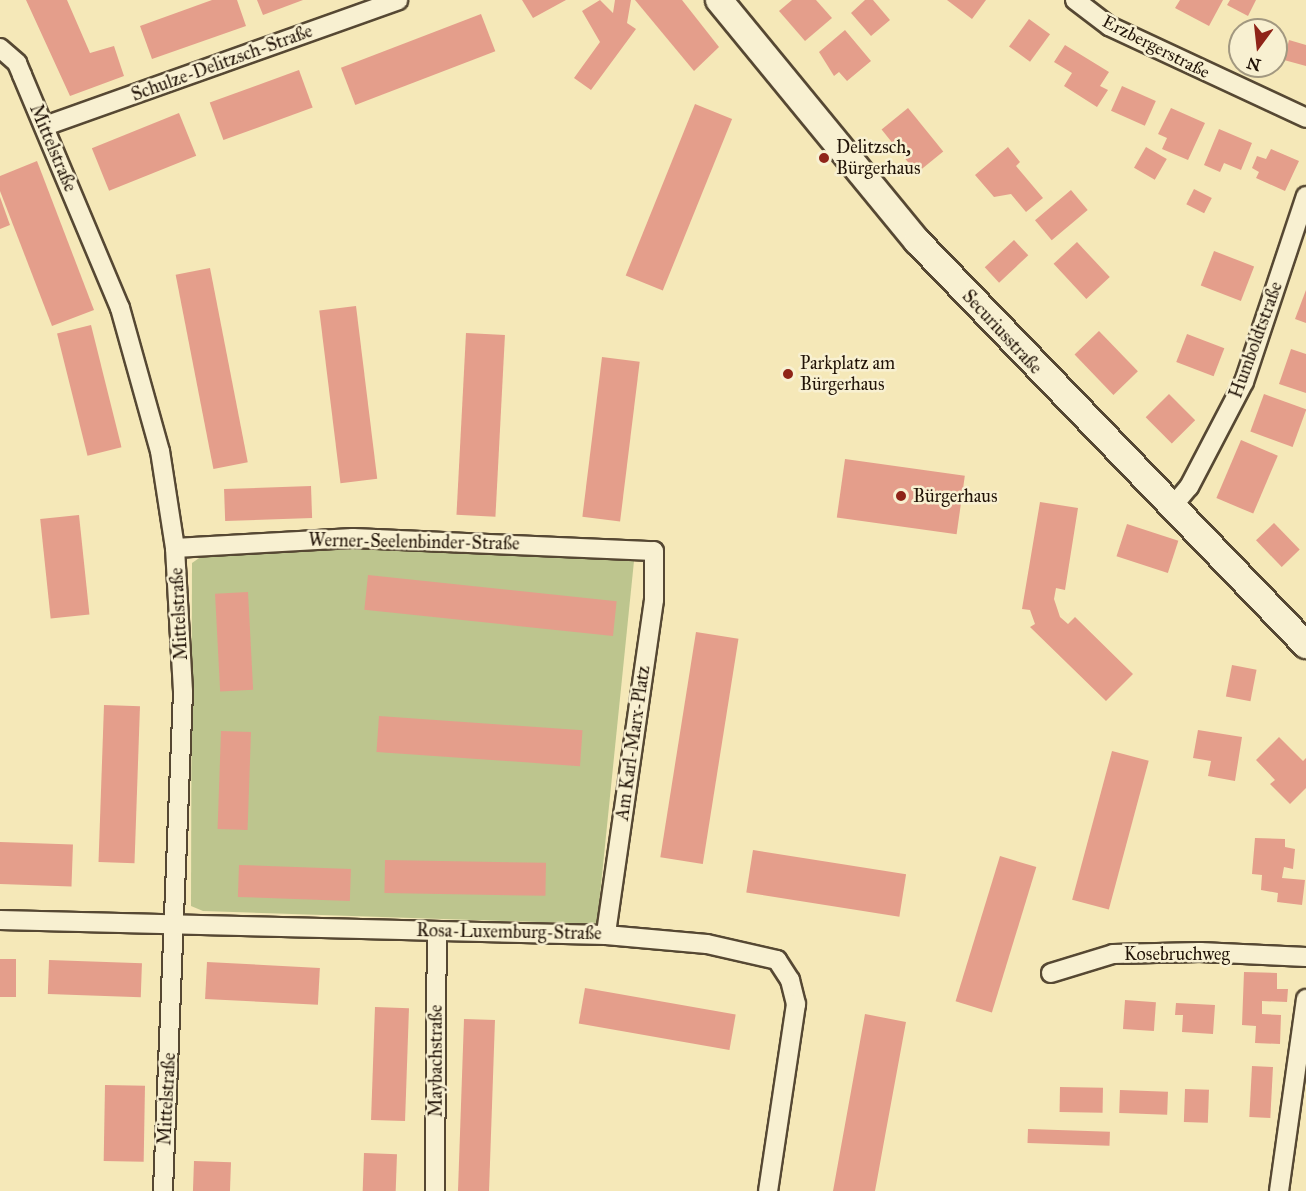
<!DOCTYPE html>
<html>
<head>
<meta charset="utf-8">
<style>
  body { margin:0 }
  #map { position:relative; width:1306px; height:1191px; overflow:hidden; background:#f5e8b8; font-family:"IM FELL Great Primer",serif }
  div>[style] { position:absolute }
  .green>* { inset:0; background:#bdc58e }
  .building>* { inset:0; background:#e49e8b; transform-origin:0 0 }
  .roads { filter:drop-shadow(2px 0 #564833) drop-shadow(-2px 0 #564833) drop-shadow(0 2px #564833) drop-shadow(0 -2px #564833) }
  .street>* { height:18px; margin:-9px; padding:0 9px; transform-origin:9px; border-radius:9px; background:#f8f0d1 }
  .secondary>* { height:26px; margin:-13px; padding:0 13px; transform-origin:13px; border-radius:13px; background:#f8f0d1 }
  .dots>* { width:16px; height:16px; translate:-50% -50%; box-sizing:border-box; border:3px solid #f8f0d1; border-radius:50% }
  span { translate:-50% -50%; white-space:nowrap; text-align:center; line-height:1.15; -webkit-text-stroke:5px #f8f0d1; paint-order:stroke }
  .street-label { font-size:18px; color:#211307 }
  .poi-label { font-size:18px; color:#211307 }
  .left { translate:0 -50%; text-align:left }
  .north { position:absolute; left:1228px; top:18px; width:60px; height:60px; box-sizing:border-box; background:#f8f0d1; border:2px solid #a29880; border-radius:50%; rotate:195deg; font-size:16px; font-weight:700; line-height:24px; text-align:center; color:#211307 }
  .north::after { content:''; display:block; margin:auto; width:21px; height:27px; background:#8f2418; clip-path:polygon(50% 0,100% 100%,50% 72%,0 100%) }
</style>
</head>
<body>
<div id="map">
  <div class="green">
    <div style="clip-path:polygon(356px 549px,499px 551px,634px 561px,597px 924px,203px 911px,191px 906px,192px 563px,202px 556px)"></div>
  </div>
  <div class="building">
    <div style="clip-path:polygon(26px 0,67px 0,90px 53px,114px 46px,124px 76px,70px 96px)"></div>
    <div style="clip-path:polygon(212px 0,237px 0,246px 26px,152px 59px,140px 26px)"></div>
    <div style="clip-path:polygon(257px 0,303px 0,263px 15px)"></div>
    <div style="clip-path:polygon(522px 0,566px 0,533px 18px)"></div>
    <div style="clip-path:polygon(600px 0,613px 13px,615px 0,631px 0,627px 23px,636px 29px,591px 90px,574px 78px,600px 42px,582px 11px)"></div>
    <div style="clip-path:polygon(635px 0,682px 0,719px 47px,694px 71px)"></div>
    <div style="clip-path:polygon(792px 0,816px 0,832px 18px,805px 41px,779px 11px)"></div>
    <div style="clip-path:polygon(865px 0,873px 0,890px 20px,871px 36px,851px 13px)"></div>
    <div style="clip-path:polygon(947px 0,986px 0,972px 19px)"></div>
    <div style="clip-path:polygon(1180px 0,1223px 0,1209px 26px,1175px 8px)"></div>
    <div style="clip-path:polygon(1230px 0,1256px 0,1248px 16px,1227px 5px)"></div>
    <div style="left:481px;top:14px;width:40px;height:150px;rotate:69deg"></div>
    <div style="left:1029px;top:19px;width:26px;height:34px;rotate:36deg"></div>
    <div style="clip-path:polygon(845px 30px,871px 61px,847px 81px,839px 72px,834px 76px,819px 52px)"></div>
    <div style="clip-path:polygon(1289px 40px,1306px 45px,1306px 66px,1284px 60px)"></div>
    <div style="clip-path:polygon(1065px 45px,1109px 72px,1100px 86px,1108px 90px,1097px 107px,1064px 86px,1072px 73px,1054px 62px)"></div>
    <div style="left:299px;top:70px;width:40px;height:95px;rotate:70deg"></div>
    <div style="left:1122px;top:86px;width:37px;height:27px;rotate:24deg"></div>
    <div style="left:695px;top:104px;width:40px;height:185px;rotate:22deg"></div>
    <div style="left:908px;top:108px;width:56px;height:34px;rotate:51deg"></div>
    <div style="clip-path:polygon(1171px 108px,1205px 123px,1188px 160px,1162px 149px,1167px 138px,1158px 134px)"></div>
    <div style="left:179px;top:113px;width:46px;height:94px;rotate:68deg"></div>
    <div style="clip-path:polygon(1219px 129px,1252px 143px,1241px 170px,1224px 163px,1220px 172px,1204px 165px)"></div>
    <div style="clip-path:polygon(1008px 147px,1020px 162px,1016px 166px,1043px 198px,1026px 212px,1011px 194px,994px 197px,975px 175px)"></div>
    <div style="left:1146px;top:147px;width:24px;height:24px;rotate:30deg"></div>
    <div style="clip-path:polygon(1271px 149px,1299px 161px,1285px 191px,1256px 178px,1259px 172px,1252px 168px,1257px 156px,1266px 159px)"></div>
    <div style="clip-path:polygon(37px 161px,94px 310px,52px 326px,0 191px,0 176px)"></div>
    <div style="left:1194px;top:189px;width:20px;height:17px;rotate:27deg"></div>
    <div style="left:1071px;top:190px;width:26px;height:47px;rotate:50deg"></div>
    <div style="clip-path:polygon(0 197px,10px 225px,0 229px)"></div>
    <div style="left:1014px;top:240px;width:21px;height:40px;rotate:47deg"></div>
    <div style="left:1077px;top:242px;width:48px;height:32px;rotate:47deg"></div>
    <div style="left:1214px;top:251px;width:43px;height:37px;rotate:21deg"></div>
    <div style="left:210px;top:268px;width:198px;height:35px;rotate:79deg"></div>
    <div style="clip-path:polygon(1306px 290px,1306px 323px,1295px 319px)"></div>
    <div style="left:356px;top:306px;width:174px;height:37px;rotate:83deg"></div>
    <div style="left:91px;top:325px;width:126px;height:35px;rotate:76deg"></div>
    <div style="left:1099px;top:331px;width:56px;height:34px;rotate:46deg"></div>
    <div style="left:466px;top:333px;width:39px;height:182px;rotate:3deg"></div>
    <div style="left:1187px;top:334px;width:40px;height:30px;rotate:21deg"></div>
    <div style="clip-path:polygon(1291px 349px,1306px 354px,1306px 393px,1279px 384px)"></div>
    <div style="left:602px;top:357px;width:38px;height:161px;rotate:7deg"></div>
    <div style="left:1169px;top:394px;width:37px;height:33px;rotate:45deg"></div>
    <div style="left:1264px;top:394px;width:45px;height:40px;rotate:20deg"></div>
    <div style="left:1241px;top:440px;width:40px;height:63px;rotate:23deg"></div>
    <div style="left:845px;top:459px;width:121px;height:59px;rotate:8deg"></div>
    <div style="left:311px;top:486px;width:32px;height:87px;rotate:88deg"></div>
    <div style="clip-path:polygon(1040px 502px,1078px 508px,1065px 590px,1056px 588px,1054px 599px,1060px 617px,1068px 624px,1075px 617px,1133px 674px,1106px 701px,1030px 627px,1035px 624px,1030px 610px,1022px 609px)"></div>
    <div style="left:79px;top:515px;width:100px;height:39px;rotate:84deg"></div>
    <div style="left:1274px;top:523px;width:37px;height:25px;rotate:46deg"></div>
    <div style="left:1127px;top:524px;width:54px;height:34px;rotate:18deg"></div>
    <div style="left:368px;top:575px;width:250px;height:35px;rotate:6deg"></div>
    <div style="left:248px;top:592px;width:98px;height:33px;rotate:87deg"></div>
    <div style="left:696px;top:632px;width:43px;height:228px;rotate:9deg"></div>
    <div style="left:1232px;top:665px;width:25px;height:32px;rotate:11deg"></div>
    <div style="left:104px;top:705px;width:36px;height:157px;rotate:2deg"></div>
    <div style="left:379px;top:716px;width:204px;height:36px;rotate:4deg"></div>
    <div style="clip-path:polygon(1198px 730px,1242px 737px,1235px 781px,1208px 776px,1211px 761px,1193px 758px)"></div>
    <div style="left:221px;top:731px;width:30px;height:98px;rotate:2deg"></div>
    <div style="clip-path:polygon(1279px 737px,1303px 761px,1306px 758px,1306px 788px,1290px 804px,1270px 784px,1275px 780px,1256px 760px)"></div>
    <div style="left:1112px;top:751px;width:38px;height:154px;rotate:15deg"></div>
    <div style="clip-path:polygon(1255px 838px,1285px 839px,1285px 847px,1295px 849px,1293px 869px,1284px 867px,1282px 878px,1305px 880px,1302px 905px,1277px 902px,1278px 893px,1261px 890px,1262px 875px,1252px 874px)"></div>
    <div style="left:0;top:842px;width:73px;height:42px;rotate:2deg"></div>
    <div style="left:753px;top:850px;width:155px;height:43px;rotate:9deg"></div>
    <div style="left:1000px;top:856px;width:38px;height:152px;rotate:17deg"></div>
    <div style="left:385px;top:860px;width:161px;height:33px;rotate:1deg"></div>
    <div style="left:239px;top:865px;width:112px;height:32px;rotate:2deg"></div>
    <div style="left:0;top:959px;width:16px;height:38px"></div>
    <div style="left:49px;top:960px;width:93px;height:34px;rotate:2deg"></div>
    <div style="left:207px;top:962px;width:113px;height:37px;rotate:3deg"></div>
    <div style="clip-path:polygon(1244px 972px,1277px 973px,1277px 989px,1288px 989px,1287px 1002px,1262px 1001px,1262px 1014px,1281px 1015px,1280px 1044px,1255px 1043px,1256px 1026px,1242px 1025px)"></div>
    <div style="left:585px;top:988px;width:153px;height:36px;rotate:10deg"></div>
    <div style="left:1125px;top:1000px;width:31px;height:29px;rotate:4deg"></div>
    <div style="clip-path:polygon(1176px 1003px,1215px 1005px,1213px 1034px,1182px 1032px,1183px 1015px,1175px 1015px)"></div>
    <div style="left:375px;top:1007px;width:34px;height:113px;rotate:2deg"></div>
    <div style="clip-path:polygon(865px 1014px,906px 1022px,885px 1136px,875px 1191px,833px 1191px)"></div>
    <div style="left:464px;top:1019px;width:31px;height:172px;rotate:2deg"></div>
    <div style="left:1252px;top:1066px;width:21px;height:51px;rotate:3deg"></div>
    <div style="left:105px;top:1085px;width:40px;height:76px;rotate:1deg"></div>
    <div style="left:1060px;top:1087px;width:43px;height:25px;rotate:1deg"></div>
    <div style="left:1185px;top:1089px;width:24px;height:33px;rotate:2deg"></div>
    <div style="left:1120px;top:1090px;width:48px;height:23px;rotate:2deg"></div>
    <div style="left:1028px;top:1129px;width:82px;height:14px;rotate:2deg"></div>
    <div style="left:364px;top:1153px;width:33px;height:38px;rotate:2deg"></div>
    <div style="left:194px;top:1161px;width:37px;height:30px;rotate:2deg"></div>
  </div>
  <div class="roads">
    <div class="street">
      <div style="left:1075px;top:0;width:43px;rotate:37.4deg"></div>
      <div style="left:1109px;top:26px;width:217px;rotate:25deg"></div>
      <div style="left:0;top:48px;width:23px;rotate:41deg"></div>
      <div style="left:17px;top:63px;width:13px;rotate:67deg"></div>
      <div style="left:22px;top:75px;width:253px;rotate:67.2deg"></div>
      <div style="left:120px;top:308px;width:148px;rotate:74.4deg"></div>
      <div style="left:160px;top:451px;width:98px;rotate:81.2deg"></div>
      <div style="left:175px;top:548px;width:144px;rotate:86.8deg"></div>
      <div style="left:183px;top:692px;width:499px;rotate:92.3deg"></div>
      <div style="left:45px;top:126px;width:375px;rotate:-19.6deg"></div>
      <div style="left:1172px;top:507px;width:26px;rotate:-50deg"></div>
      <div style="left:1189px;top:487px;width:119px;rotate:-62.4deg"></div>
      <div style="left:1244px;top:382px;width:196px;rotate:-71.6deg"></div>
      <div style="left:175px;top:548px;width:178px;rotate:-3.2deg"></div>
      <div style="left:353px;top:538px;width:301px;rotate:2.5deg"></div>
      <div style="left:654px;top:551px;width:49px;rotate:90deg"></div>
      <div style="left:654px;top:600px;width:338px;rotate:98.2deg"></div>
      <div style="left:0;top:920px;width:606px;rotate:1.42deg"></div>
      <div style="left:606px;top:935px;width:101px;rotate:5.1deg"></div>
      <div style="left:707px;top:944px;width:72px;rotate:12.9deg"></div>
      <div style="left:777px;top:960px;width:24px;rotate:57deg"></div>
      <div style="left:790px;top:980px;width:25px;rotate:76deg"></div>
      <div style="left:796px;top:1004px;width:189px;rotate:98.5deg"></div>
      <div style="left:1051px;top:973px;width:65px;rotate:-17deg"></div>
      <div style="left:1113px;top:954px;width:87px;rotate:-1.3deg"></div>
      <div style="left:1200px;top:952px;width:106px;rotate:2.7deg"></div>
      <div style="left:435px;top:1191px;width:260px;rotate:-89.6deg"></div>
      <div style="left:1279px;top:1191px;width:194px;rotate:-82deg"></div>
    </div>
    <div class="secondary">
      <div style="left:719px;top:0;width:312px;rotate:50.6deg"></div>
      <div style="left:917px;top:241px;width:561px;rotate:46.08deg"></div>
    </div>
  </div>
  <div class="dots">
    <div style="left:824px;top:158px;background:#8f2418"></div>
    <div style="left:788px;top:374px;background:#8f2418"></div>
    <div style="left:901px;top:496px;background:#8f2418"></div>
  </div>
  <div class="street-label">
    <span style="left:1156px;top:47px;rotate:27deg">Erzbergerstraße</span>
    <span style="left:222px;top:63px;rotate:-20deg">Schulze-Delitzsch-Straße</span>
    <span style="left:53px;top:148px;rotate:67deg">Mittelstraße</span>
    <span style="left:1002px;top:332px;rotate:47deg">Securiusstraße</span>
    <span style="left:1256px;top:340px;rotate:-70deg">Humboldtstraße</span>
    <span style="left:414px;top:542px;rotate:1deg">Werner-Seelenbinder-Straße</span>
    <span style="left:179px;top:614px;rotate:-93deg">Mittelstraße</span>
    <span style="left:633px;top:743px;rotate:-82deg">Am Karl-Marx-Platz</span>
    <span style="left:509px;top:932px;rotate:1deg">Rosa-Luxemburg-Straße</span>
    <span style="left:1177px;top:954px">Kosebruchweg</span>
    <span style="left:436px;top:1061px;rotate:-90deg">Maybachstraße</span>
    <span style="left:167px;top:1099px;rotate:-87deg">Mittelstraße</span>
  </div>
  <div class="poi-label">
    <span class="left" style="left:836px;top:158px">Delitzsch,<br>Bürgerhaus</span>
    <span class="left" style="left:800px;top:374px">Parkplatz am<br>Bürgerhaus</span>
    <span class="left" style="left:913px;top:496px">Bürgerhaus</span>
  </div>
  <div class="north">N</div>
</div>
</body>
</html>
